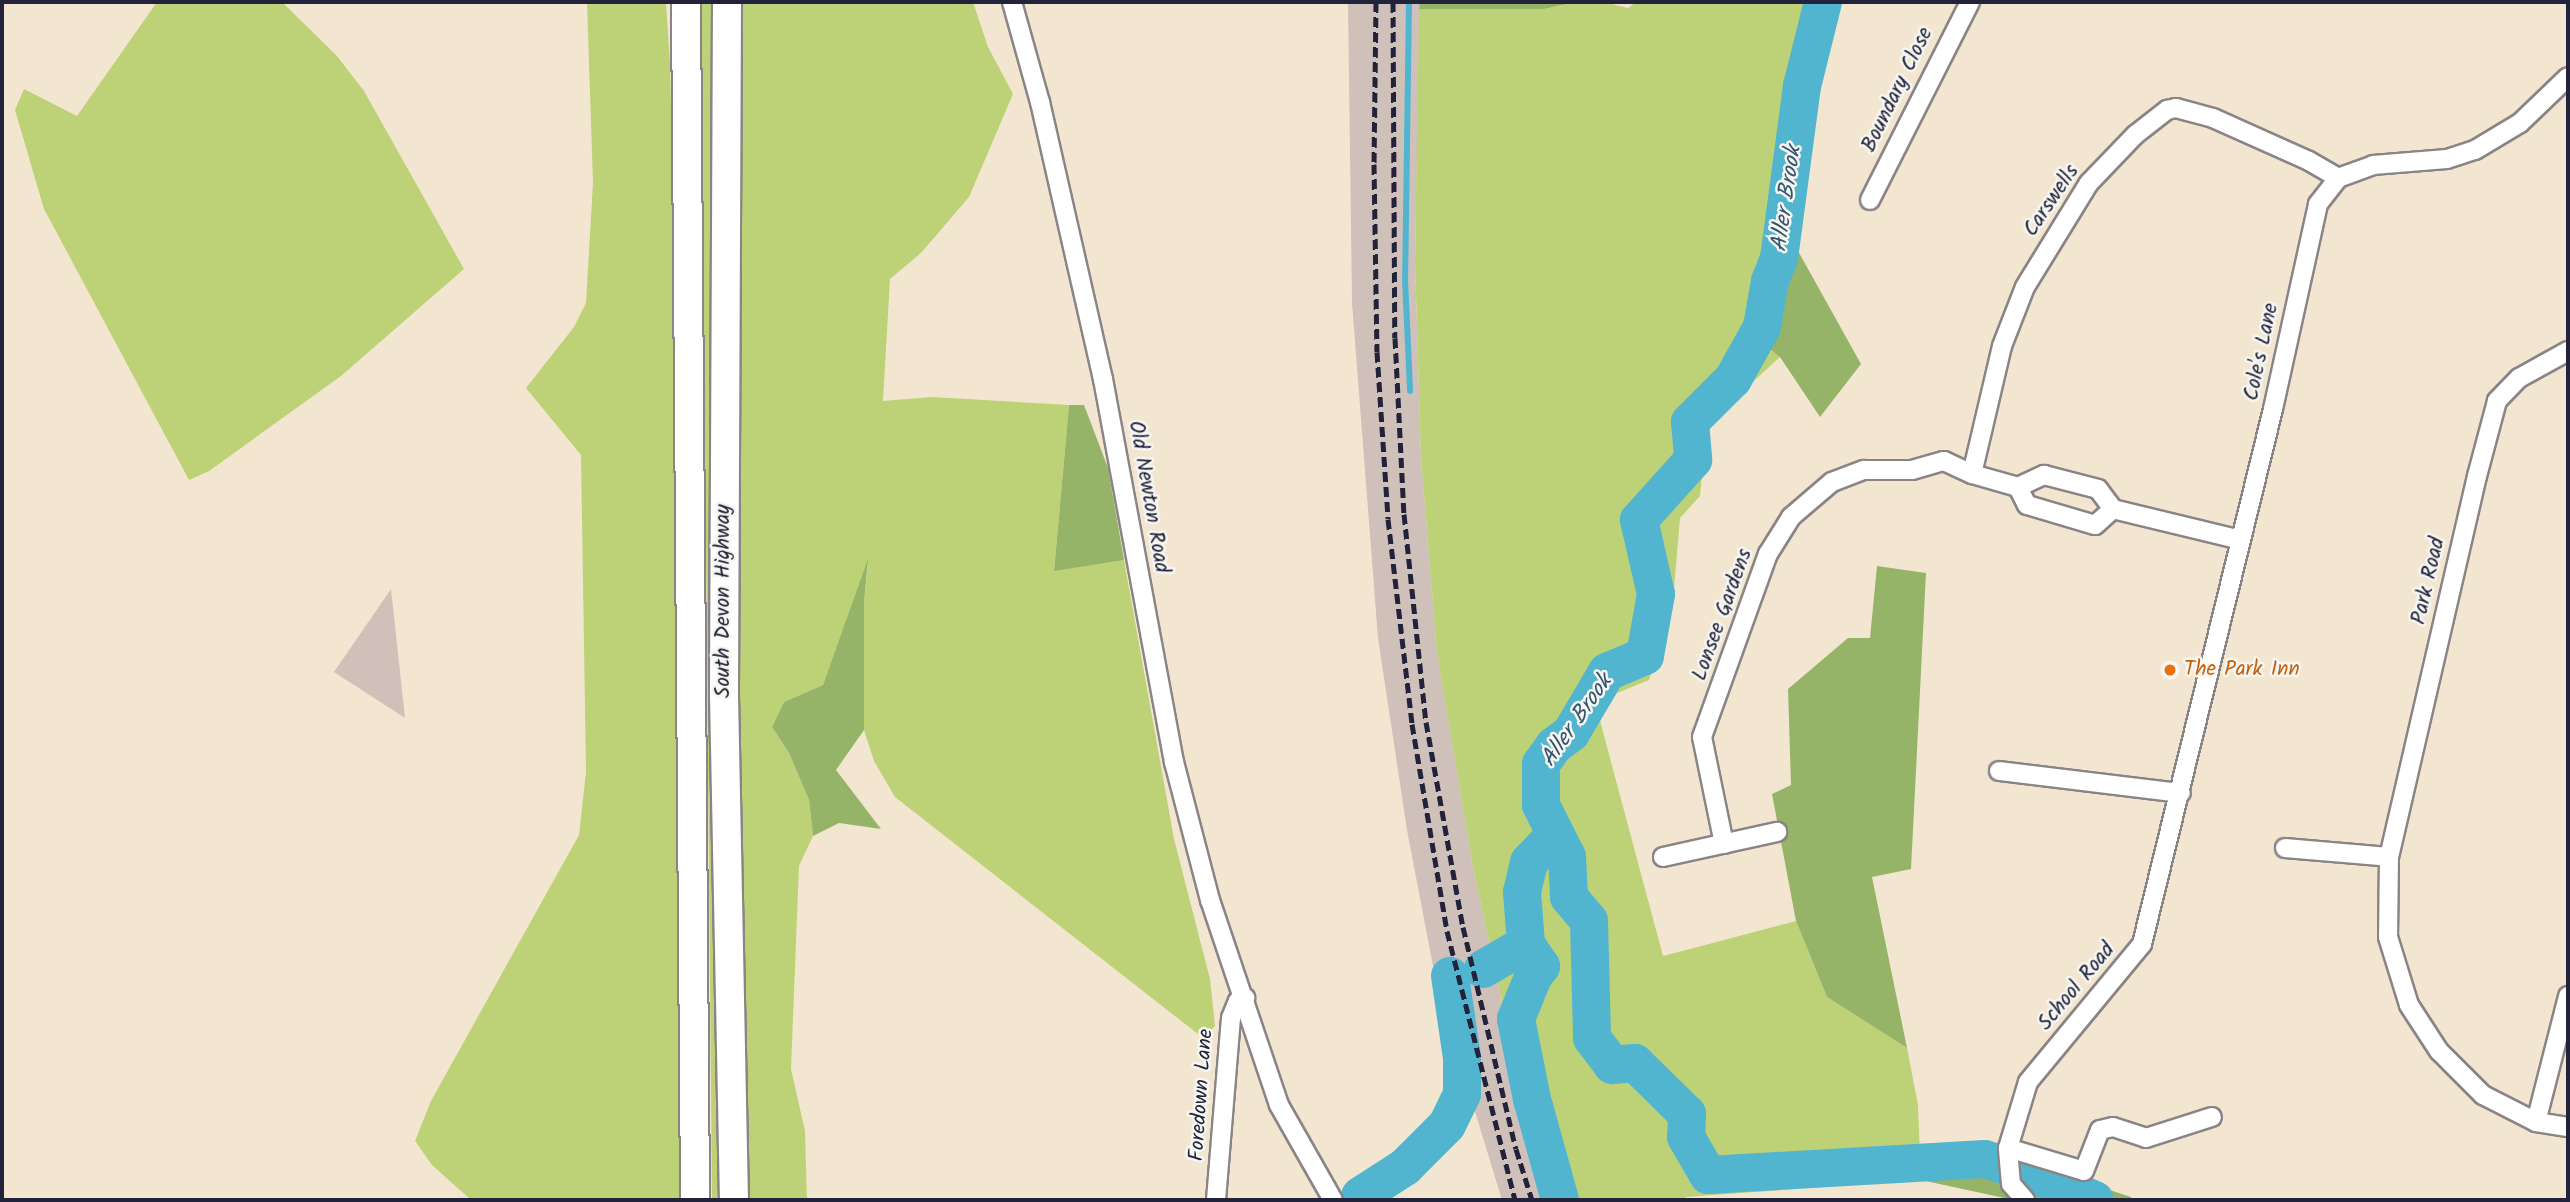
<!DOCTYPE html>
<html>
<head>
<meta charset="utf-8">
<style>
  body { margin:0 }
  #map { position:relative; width:2570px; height:1202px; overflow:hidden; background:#f3e6d1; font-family:Kalam,sans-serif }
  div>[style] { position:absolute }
  .industrial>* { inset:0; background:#cfc0ba }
  .green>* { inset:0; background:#bdd276 }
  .forest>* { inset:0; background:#96b467 }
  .stream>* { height:6px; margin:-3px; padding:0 3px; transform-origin:3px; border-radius:3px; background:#52b5d0 }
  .river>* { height:38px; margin:-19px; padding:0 19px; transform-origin:19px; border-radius:19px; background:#52b5d0 }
  .roads { filter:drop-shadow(2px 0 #8a8486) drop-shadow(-2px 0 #8a8486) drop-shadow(0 2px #8a8486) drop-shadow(0 -2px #8a8486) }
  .minor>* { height:18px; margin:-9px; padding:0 9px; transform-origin:9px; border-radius:9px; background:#fff }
  .trunk>* { height:28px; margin:-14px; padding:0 14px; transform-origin:14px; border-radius:14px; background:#fff }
  .rail>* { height:5px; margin-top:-2.5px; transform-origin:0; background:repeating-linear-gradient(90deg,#22223b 0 10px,transparent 0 15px) }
  .dots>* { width:19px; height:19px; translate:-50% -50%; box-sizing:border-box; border:4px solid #f6f6f2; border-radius:50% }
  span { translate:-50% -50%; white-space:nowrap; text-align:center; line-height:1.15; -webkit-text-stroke:5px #f6f6f2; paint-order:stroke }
  .street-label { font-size:21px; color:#22223b }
  .food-label { font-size:21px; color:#c56008 }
  .left { translate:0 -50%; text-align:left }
  .water-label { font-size:23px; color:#33556f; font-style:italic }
  .frame { position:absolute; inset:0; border:4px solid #22223b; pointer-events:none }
</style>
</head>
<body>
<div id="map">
  <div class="industrial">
    <div style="clip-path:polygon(1348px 2px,1420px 2px,1415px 261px,1421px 457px,1437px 652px,1473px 867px,1522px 1095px,1554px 1200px,1502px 1200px,1437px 987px,1407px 830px,1378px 638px,1352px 303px)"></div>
    <div style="clip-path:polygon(391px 589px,405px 718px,334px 672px)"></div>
  </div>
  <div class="green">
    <div style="clip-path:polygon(157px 2px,282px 2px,337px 56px,364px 91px,464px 269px,341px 376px,209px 471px,189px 480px,44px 209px,15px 110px,24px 89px,77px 116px)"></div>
    <div style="clip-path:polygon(587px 2px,666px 2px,670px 64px,682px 518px,689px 1200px,471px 1200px,432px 1165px,415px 1141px,431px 1101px,579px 835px,586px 772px,581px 455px,526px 388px,574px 327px,586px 303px,593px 183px)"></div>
    <div style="clip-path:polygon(701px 2px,712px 2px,710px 179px,721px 1200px,712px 1200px)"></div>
    <div style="clip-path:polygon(737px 2px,973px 2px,988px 47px,1013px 94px,969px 197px,921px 253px,890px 279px,883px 401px,932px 397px,1069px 405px,1054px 570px,1124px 560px,1174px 839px,1210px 979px,1215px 1026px,1203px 1038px,895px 797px,874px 761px,864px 730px,864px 603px,868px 563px,823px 685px,784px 702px,772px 727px,789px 753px,809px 800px,813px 836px,799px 866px,791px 1069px,805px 1131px,807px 1200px,746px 1200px,738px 605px)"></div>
    <div style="clip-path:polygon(1576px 2px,1604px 2px,1628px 8px,1636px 2px,1820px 2px,1802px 53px,1765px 345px,1780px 357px,1707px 424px,1700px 496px,1680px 518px,1672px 612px,1649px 680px,1595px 702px,1663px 956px,1796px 921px,1827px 997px,1907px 1048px,1918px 1105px,1921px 1180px,1686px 1197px,1685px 1200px,1554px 1200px,1522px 1095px,1473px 867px,1437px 653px,1421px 457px,1415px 261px,1419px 9px,1544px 9px)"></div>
  </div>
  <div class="forest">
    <div style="clip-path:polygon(1420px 2px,1576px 2px,1544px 9px,1419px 9px)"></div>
    <div style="clip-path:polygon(1783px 224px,1861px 364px,1820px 417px,1780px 357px,1765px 345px)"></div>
    <div style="clip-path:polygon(1069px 405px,1084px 405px,1108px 468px,1124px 560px,1054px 571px)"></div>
    <div style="clip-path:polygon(868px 559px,864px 603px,864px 730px,836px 770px,881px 829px,839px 823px,813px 836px,809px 800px,789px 753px,772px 727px,784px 702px,823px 685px)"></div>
    <div style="clip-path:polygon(1877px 566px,1926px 573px,1911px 869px,1872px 877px,1907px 1048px,1827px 997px,1796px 921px,1772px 794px,1791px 785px,1788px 689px,1848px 638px,1870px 638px)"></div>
    <div style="clip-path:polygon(1919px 1145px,1997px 1149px,2000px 1181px,2009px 1199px,1921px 1180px)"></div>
    <div style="clip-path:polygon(2024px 1162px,2131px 1197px,2131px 1200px,2033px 1200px,2025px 1190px)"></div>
  </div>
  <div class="stream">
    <div style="left:1409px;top:2px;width:277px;rotate:90.8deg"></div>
    <div style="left:1405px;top:279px;width:112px;rotate:87.4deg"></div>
  </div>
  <div class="river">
    <div style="left:1823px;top:2px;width:87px;rotate:104deg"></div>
    <div style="left:1802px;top:86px;width:174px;rotate:97.6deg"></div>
    <div style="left:1779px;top:258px;width:25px;rotate:111deg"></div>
    <div style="left:1770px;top:281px;width:47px;rotate:99.9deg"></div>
    <div style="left:1762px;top:327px;width:60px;rotate:119.1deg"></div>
    <div style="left:1733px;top:379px;width:61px;rotate:135deg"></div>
    <div style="left:1690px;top:422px;width:38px;rotate:85deg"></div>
    <div style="left:1693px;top:460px;width:81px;rotate:132deg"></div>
    <div style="left:1639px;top:520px;width:76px;rotate:77.1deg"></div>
    <div style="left:1656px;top:594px;width:63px;rotate:100.1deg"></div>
    <div style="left:1645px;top:656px;width:41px;rotate:157.2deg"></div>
    <div style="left:1607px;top:672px;width:71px;rotate:120.5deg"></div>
    <div style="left:1571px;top:733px;width:21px;rotate:143deg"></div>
    <div style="left:1554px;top:746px;width:22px;rotate:126deg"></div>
    <div style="left:1541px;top:764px;width:41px;rotate:90deg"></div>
    <div style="left:1541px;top:805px;width:58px;rotate:63.4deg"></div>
    <div style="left:1567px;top:857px;width:40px;rotate:87.1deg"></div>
    <div style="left:1569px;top:897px;width:31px;rotate:50deg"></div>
    <div style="left:1589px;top:921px;width:117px;rotate:88.5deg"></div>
    <div style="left:1592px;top:1038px;width:34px;rotate:53deg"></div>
    <div style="left:1612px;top:1065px;width:23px;rotate:-5deg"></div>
    <div style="left:1635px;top:1063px;width:73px;rotate:44.4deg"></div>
    <div style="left:1687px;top:1114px;width:23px;rotate:92deg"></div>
    <div style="left:1686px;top:1137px;width:44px;rotate:59.9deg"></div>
    <div style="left:1708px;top:1175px;width:277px;rotate:-3.3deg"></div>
    <div style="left:1985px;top:1159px;width:64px;rotate:18.2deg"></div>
    <div style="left:2046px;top:1179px;width:53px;rotate:23.2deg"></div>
    <div style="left:1555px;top:835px;width:37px;rotate:134deg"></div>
    <div style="left:1529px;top:862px;width:31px;rotate:103deg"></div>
    <div style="left:1522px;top:892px;width:52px;rotate:85.6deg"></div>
    <div style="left:1526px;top:944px;width:27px;rotate:56deg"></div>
    <div style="left:1541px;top:966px;width:14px;rotate:126deg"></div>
    <div style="left:1533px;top:977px;width:45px;rotate:112deg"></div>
    <div style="left:1516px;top:1019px;width:82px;rotate:78.7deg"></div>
    <div style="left:1532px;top:1099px;width:105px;rotate:74.5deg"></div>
    <div style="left:1483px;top:969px;width:50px;rotate:-30.2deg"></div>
    <div style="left:1360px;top:1196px;width:54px;rotate:-32.8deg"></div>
    <div style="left:1405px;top:1167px;width:59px;rotate:-45deg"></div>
    <div style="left:1447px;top:1125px;width:34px;rotate:-64deg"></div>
    <div style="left:1462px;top:1094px;width:36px;rotate:-90deg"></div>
    <div style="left:1462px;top:1058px;width:83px;rotate:-98.3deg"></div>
  </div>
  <div class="roads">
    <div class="minor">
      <div style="left:1012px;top:2px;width:104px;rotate:74.4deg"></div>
      <div style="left:1040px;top:102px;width:284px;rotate:77.2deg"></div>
      <div style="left:1103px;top:379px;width:390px;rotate:79.5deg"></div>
      <div style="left:1174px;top:762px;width:143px;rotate:75.4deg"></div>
      <div style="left:1210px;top:900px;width:216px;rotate:71.4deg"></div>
      <div style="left:1279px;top:1105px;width:109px;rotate:60.4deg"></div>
      <div style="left:1870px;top:200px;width:222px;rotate:-63.2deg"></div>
      <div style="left:2568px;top:351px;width:56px;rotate:151.1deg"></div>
      <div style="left:2519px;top:378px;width:32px;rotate:134deg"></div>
      <div style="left:2497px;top:401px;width:78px;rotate:104.9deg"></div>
      <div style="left:2477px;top:476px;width:391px;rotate:103deg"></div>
      <div style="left:2389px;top:857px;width:80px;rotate:90.7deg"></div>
      <div style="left:2388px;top:937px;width:71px;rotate:72.8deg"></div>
      <div style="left:2409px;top:1005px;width:55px;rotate:56.9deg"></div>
      <div style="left:2439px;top:1051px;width:62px;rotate:45deg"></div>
      <div style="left:2483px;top:1095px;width:59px;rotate:27deg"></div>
      <div style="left:2536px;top:1122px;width:32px;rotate:9deg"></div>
      <div style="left:2018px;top:487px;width:29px;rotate:-25deg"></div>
      <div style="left:2044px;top:475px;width:56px;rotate:14.5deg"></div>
      <div style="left:2098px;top:489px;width:25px;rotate:53deg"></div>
      <div style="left:2241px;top:540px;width:132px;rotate:-166.4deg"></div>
      <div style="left:2113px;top:509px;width:24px;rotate:138deg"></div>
      <div style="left:2095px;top:525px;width:71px;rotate:-163.6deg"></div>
      <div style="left:2027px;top:505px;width:20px;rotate:-117deg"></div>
      <div style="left:2018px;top:487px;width:48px;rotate:-164.2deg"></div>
      <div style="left:1972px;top:474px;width:131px;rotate:-76.8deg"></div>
      <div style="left:2002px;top:346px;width:63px;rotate:-68.7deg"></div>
      <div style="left:2025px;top:287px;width:122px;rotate:-58.4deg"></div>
      <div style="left:2089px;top:183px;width:66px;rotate:-46.2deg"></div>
      <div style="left:2135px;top:135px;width:41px;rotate:-38deg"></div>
      <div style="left:2167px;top:110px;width:9px;rotate:-13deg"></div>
      <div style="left:2176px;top:108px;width:38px;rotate:15deg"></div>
      <div style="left:2213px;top:118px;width:105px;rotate:24.1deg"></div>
      <div style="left:2309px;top:161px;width:34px;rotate:30deg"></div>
      <div style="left:1999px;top:771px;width:183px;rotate:6.9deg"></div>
      <div style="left:1724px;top:844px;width:109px;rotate:-101.6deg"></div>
      <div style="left:1702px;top:737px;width:195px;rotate:-70.2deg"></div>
      <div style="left:1768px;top:554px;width:44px;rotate:-58.1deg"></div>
      <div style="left:1791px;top:517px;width:54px;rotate:-40.5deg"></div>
      <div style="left:1832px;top:482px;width:34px;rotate:-21deg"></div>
      <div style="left:1864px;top:470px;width:48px"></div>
      <div style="left:1912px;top:470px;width:33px;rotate:-16deg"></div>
      <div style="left:1944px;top:461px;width:31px;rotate:25deg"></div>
      <div style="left:2285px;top:848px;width:104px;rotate:4.9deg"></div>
      <div style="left:1663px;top:857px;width:117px;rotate:-12.4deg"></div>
      <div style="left:2536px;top:1122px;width:130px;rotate:-75.7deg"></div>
      <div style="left:2008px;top:1148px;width:79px;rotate:16.8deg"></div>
      <div style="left:2084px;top:1171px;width:44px;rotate:-68.7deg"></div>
      <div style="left:2100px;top:1130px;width:13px;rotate:-13deg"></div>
      <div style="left:2113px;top:1127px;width:35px;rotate:18deg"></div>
      <div style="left:2146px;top:1138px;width:69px;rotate:-17.7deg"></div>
      <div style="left:1216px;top:1200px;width:183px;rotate:-85.3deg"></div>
      <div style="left:1231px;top:1018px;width:18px;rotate:-68deg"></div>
      <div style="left:1238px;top:1001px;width:8px;rotate:-23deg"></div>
      <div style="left:2025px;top:1200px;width:21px;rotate:-131deg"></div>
      <div style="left:2011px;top:1184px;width:36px;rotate:-95deg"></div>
      <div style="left:2008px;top:1148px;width:69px;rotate:-73.1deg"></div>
      <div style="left:2028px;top:1082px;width:179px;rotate:-50.4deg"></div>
      <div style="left:2142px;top:944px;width:551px;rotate:-76.24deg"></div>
      <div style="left:2273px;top:409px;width:210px;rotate:-77.6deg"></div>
      <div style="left:2318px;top:204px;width:33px;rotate:-52deg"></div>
      <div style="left:2338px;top:178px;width:37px;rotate:-20deg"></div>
      <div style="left:2373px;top:165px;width:74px;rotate:-4.6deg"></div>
      <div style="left:2447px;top:159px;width:29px;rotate:-18deg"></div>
      <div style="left:2475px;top:150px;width:52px;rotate:-31deg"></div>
      <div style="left:2520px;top:123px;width:66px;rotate:-43.8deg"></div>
    </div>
    <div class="trunk">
      <div style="left:686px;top:2px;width:1198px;rotate:89.57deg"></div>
      <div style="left:727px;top:2px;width:693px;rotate:90.25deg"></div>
      <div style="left:724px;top:695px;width:505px;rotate:88.87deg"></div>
    </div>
  </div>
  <div class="rail">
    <div style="left:1376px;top:2px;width:162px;rotate:90.7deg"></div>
    <div style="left:1374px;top:164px;width:188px;rotate:89.1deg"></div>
    <div style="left:1377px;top:352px;width:167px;rotate:86.2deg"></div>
    <div style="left:1388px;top:519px;width:206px;rotate:83.3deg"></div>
    <div style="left:1412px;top:724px;width:210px;rotate:80.4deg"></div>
    <div style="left:1447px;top:931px;width:277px;rotate:75.8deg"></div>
    <div style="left:1393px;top:2px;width:336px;rotate:89.7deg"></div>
    <div style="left:1395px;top:338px;width:176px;rotate:87.1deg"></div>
    <div style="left:1404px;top:514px;width:209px;rotate:84deg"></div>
    <div style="left:1426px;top:722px;width:208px;rotate:79.8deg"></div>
    <div style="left:1463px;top:927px;width:228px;rotate:76.6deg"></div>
    <div style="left:1516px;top:1149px;width:53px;rotate:72.6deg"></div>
  </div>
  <div class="dots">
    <div style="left:2170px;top:670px;background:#e8710a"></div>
  </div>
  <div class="street-label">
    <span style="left:1898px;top:90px;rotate:-64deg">Boundary Close</span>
    <span style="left:2052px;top:201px;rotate:-56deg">Carswells</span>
    <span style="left:2262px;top:352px;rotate:-78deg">Cole's Lane</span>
    <span style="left:1148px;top:497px;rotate:80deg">Old Newton Road</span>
    <span style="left:2429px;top:581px;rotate:-77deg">Park Road</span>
    <span style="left:724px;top:601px;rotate:-90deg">South Devon Highway</span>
    <span style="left:1723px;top:615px;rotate:-70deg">Lonsee Gardens</span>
    <span style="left:2077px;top:987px;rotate:-50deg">School Road</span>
    <span style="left:1202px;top:1095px;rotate:-86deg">Foredown Lane</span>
  </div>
  <div class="food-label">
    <span class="left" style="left:2184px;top:670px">The Park Inn</span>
  </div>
  <div class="water-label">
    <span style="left:1787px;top:199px;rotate:-82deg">Aller Brook</span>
    <span style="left:1577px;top:721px;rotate:-55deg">Aller Brook</span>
  </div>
  <div class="frame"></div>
</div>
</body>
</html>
